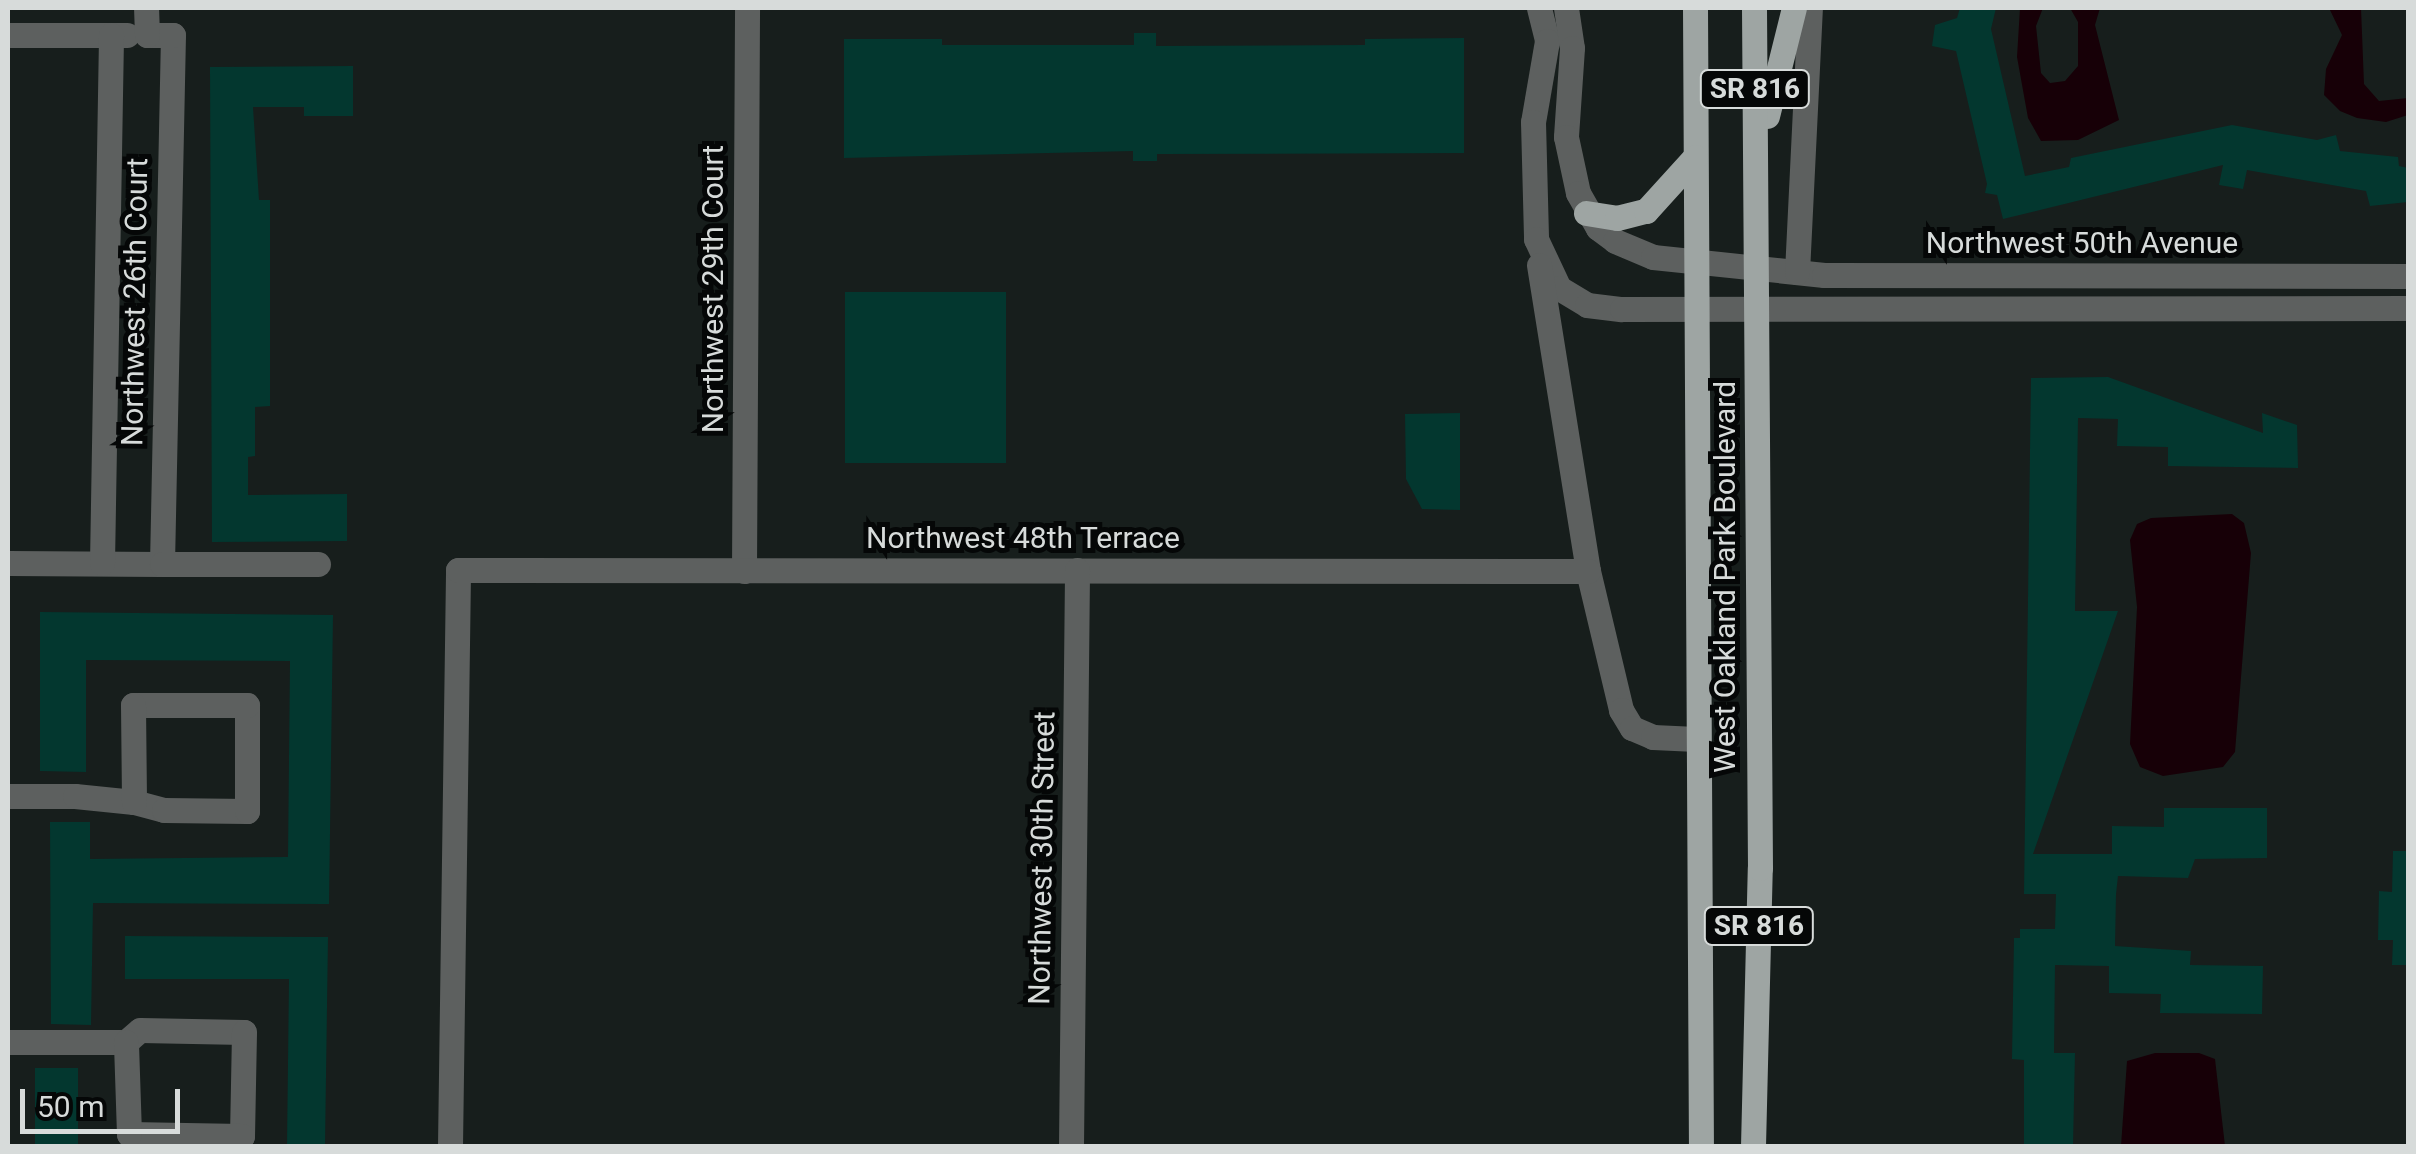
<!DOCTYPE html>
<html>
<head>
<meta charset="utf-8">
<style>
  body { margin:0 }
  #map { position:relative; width:2416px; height:1154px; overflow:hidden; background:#171e1c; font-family:Roboto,sans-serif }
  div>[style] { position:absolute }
  .water>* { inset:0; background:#170007 }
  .building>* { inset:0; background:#03372f; transform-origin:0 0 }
  .minor>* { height:25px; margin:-12.5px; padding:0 12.5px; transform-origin:12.5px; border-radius:12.5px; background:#5d605f }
  .major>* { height:25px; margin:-12.5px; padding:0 12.5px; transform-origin:12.5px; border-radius:12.5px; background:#9ea5a3 }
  span { translate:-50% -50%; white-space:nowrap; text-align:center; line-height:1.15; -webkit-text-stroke:10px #050707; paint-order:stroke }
  .shield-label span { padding:2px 8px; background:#050707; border:2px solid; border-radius:8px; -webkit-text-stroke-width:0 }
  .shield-label { font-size:28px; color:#d7dbda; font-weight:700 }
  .street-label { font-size:30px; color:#d7dbda }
  .frame { position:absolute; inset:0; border:10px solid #d7dbda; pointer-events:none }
  .scale { position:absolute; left:20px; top:1089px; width:160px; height:45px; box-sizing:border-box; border:5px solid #d7dbda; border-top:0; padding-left:12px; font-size:30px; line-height:35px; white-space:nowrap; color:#d7dbda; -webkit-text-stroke:8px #050707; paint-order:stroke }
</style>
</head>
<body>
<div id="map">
  <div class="water">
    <div style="clip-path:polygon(2020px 8px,2043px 8px,2036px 26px,2041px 73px,2050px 83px,2065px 81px,2078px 66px,2078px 22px,2070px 8px,2100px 8px,2095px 25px,2119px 120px,2078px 140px,2041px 141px,2028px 118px,2017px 57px)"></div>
    <div style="clip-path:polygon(2329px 8px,2361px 8px,2364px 84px,2379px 101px,2408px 98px,2408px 115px,2386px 122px,2357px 118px,2340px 111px,2324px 95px,2326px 69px,2342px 35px)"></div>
    <div style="clip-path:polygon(2232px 514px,2244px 523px,2251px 553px,2235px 752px,2223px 767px,2163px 776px,2140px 767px,2130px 744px,2137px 607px,2130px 540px,2137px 524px,2151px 518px)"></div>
    <div style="clip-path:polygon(2155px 1053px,2199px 1053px,2215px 1059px,2225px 1146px,2121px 1146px,2127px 1061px)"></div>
  </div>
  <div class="building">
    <div style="clip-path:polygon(1960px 8px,1996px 8px,1991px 29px,2025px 176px,2069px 167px,2071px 158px,2232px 125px,2317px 140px,2336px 135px,2340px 151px,2398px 157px,2399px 166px,2408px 168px,2408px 202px,2370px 206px,2366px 191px,2247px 170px,2243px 189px,2219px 185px,2223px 165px,2003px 219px,1997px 195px,1985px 193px,1987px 184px,1956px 51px,1932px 46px,1935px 25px,1957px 18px)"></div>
    <div style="clip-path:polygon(1134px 33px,1156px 33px,1156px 46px,1365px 45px,1365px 39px,1464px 38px,1464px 153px,1157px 154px,1157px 161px,1133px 161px,1133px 151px,844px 158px,844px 39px,942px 39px,942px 45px,1134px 45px)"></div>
    <div style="clip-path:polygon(353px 66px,353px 116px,304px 116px,304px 107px,253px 107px,259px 200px,270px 200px,270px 406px,255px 407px,255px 456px,248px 457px,248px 495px,347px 494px,347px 541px,212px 542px,210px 67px)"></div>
    <div style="left:845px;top:292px;width:161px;height:171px"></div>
    <div style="clip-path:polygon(2108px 377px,2263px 433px,2262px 413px,2297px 425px,2298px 468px,2168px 466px,2168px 447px,2117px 446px,2118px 419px,2078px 418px,2075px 611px,2118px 611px,2033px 854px,2112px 854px,2112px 826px,2164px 827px,2164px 808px,2267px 808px,2267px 858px,2195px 859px,2188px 878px,2118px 876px,2116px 894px,2115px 946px,2191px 951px,2190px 965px,2263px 966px,2262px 1014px,2160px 1013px,2161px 994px,2109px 993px,2109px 966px,2055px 965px,2054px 1053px,2075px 1053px,2073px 1146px,2024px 1146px,2024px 1060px,2012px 1059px,2014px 938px,2020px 938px,2020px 929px,2055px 929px,2056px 894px,2024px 894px,2031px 378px)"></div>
    <div style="clip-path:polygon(1460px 413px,1460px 510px,1422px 509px,1406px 479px,1405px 414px)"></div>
    <div style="clip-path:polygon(40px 612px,333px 615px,329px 904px,93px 903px,91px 1025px,51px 1024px,50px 822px,90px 822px,90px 859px,288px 857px,290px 661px,86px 660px,86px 772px,40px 771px)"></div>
    <div style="clip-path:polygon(2393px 851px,2408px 851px,2408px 965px,2392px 965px,2393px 940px,2378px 940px,2379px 891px,2392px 892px)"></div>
    <div style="clip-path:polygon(125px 936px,328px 937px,325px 1146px,287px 1146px,289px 979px,125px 979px)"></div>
    <div style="left:35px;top:1068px;width:43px;height:78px"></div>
  </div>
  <div class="minor">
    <div style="left:1539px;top:8px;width:34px;rotate:76deg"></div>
    <div style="left:1547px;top:41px;width:82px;rotate:99.8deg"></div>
    <div style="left:1533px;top:122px;width:117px;rotate:88.5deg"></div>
    <div style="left:1536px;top:239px;width:54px;rotate:64.9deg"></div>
    <div style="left:1559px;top:288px;width:33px;rotate:31deg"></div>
    <div style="left:1587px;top:305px;width:35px;rotate:7deg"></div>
    <div style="left:1622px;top:309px;width:786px;rotate:-0.07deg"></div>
    <div style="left:1566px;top:8px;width:40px;rotate:81.5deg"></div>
    <div style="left:1572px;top:48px;width:89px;rotate:93.9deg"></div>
    <div style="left:1566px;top:137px;width:57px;rotate:77.9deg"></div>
    <div style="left:1578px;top:193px;width:40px;rotate:60.3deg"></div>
    <div style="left:1598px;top:228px;width:21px;rotate:37deg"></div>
    <div style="left:1615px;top:241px;width:41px;rotate:22.8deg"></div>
    <div style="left:1653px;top:257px;width:172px;rotate:6deg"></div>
    <div style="left:1824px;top:275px;width:584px;rotate:0.1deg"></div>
    <div style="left:8px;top:35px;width:119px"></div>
    <div style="left:1539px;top:265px;width:310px;rotate:80.9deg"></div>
    <div style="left:1588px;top:571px;width:143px;rotate:76.6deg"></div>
    <div style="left:1621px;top:710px;width:21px;rotate:59deg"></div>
    <div style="left:1632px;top:728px;width:23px;rotate:23deg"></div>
    <div style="left:1653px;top:737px;width:43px;rotate:2.7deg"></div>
    <div style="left:1797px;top:272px;width:264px;rotate:-87.2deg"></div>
    <div style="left:8px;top:563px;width:154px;rotate:0.4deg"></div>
    <div style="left:162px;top:564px;width:529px;rotate:-88.81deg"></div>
    <div style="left:173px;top:35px;width:26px;rotate:180deg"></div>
    <div style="left:147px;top:35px;width:27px;rotate:-92deg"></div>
    <div style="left:102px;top:563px;width:528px;rotate:-89.02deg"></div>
    <div style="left:162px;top:564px;width:156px"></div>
    <div style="left:744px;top:571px;width:563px;rotate:-89.69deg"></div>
    <div style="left:8px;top:796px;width:67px"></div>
    <div style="left:75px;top:796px;width:59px;rotate:5.8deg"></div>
    <div style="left:134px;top:802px;width:31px;rotate:15deg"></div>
    <div style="left:164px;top:810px;width:83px;rotate:0.7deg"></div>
    <div style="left:247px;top:811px;width:106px;rotate:-90deg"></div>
    <div style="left:247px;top:705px;width:114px;rotate:180deg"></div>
    <div style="left:133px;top:705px;width:97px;rotate:89.4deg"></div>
    <div style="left:8px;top:1042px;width:118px"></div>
    <div style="left:126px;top:1042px;width:18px;rotate:-41deg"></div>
    <div style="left:140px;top:1030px;width:104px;rotate:1.1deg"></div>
    <div style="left:244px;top:1032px;width:104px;rotate:91.1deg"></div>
    <div style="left:242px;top:1136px;width:113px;rotate:-179deg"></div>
    <div style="left:129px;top:1134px;width:92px;rotate:-91.9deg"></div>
    <div style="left:450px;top:1146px;width:576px;rotate:-89.2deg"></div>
    <div style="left:458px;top:570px;width:1130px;rotate:0.05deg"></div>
    <div style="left:1071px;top:1146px;width:576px;rotate:-89.4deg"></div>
  </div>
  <div class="major">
    <div style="left:1695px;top:8px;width:1138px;rotate:89.7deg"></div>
    <div style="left:1767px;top:116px;width:111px;rotate:-76deg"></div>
    <div style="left:1586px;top:213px;width:31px;rotate:9deg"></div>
    <div style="left:1617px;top:218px;width:30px;rotate:-14deg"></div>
    <div style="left:1646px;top:211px;width:73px;rotate:-47.8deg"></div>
    <div style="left:1753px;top:1146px;width:278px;rotate:-88.6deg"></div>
    <div style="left:1760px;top:868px;width:860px;rotate:-90.4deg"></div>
  </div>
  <div class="shield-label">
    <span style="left:1755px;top:89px">SR 816</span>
    <span style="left:1759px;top:926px">SR 816</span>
  </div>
  <div class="street-label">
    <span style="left:2082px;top:243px">Northwest 50th Avenue</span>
    <span style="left:713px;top:289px;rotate:-90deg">Northwest 29th Court</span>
    <span style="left:135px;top:302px;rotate:-89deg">Northwest 26th Court</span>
    <span style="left:1023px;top:538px">Northwest 48th Terrace</span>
    <span style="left:1725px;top:577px;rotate:-90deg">West Oakland Park Boulevard</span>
    <span style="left:1042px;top:858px;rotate:-89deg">Northwest 30th Street</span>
  </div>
  <div class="frame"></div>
  <div class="scale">50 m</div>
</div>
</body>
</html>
